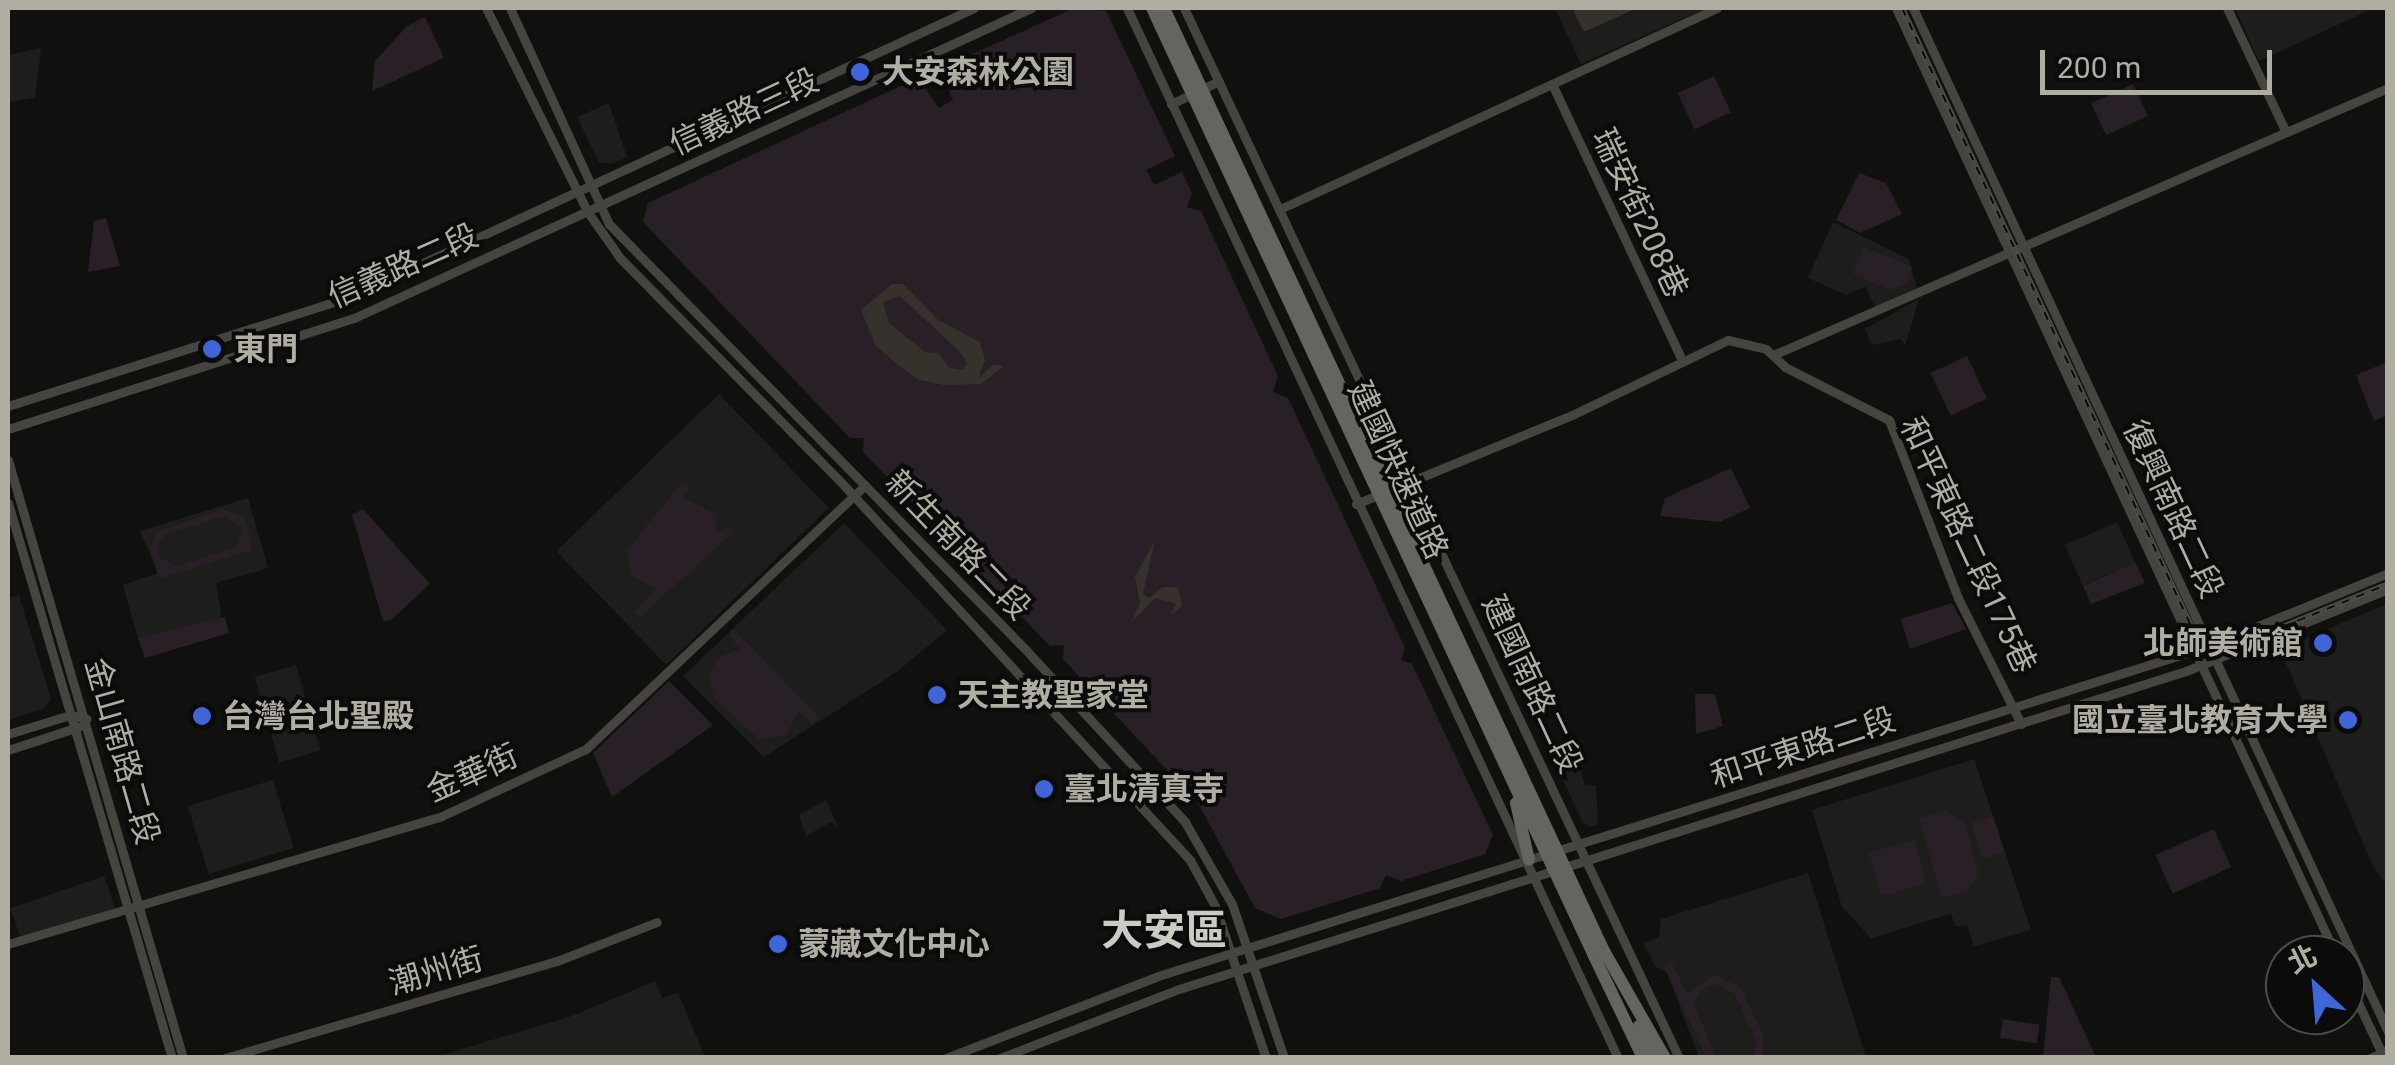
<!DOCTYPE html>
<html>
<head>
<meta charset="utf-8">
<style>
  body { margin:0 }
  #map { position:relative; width:2395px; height:1065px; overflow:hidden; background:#10110f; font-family:Roboto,"Noto Sans TC",sans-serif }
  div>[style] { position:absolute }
  .built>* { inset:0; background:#1d1d1c; transform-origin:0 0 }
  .green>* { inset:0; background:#282026; transform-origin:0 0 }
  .water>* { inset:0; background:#37312b }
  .secondary>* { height:9px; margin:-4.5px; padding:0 4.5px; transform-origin:4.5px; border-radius:4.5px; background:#45443f }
  .highway>* { height:12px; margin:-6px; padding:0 6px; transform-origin:6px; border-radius:6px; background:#65645e }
  .rail>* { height:6px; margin-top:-3px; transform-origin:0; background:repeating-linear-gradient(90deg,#0b0b0b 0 8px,#4c4b46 0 16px); box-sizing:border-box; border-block:2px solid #4c4b46 }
  .highway-bridge>* { height:12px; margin:-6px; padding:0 6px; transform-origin:6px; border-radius:6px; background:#65645e }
  .dots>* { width:28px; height:28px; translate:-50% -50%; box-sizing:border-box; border:5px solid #0b0b0b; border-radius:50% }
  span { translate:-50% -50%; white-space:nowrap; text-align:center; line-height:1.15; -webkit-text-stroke:8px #0b0b0b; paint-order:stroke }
  .poi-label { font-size:32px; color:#b0ada2; font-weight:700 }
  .left { translate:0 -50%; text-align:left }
  .right { translate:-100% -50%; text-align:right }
  .street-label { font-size:32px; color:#b0ada2 }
  .district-label { font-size:42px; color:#cccbc3; font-weight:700 }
  .frame { position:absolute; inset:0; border:10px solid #b0ada2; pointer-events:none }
  .north { position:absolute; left:2265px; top:935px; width:100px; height:100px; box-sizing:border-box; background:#0b0b0b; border:2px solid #4d4c47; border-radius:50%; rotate:334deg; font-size:28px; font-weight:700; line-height:40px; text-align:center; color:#b0ada2 }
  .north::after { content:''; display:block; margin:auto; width:35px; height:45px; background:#3f65d9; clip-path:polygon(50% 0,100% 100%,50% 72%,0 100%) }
  .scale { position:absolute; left:2040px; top:50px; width:232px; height:45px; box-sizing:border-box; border:5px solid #b0ada2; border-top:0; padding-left:12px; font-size:30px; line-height:35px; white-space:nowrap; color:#b0ada2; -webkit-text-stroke:8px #0b0b0b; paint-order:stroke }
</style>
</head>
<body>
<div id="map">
  <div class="built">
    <div style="clip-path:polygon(1555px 8px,1706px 8px,1581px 64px)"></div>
    <div style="clip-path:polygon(2235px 8px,2374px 8px,2259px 61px)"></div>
    <div style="clip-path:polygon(41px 48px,35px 98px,8px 102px,8px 55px)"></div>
    <div style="clip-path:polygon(609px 103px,627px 157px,612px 164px,599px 162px,577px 117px)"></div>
    <div style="clip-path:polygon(1833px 222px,1909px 259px,1917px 288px,1876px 308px,1865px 287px,1846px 295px,1808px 278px)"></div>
    <div style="clip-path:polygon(1919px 299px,1905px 346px,1901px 339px,1872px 345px,1865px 329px)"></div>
    <div style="left:719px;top:394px;width:158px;height:226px;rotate:46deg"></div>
    <div style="clip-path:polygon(248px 498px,268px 568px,216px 583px,222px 619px,138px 638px,123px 585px,158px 573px,140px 531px)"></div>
    <div style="left:2117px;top:522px;width:44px;height:57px;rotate:66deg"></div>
    <div style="clip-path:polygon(844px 523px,947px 630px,898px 671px,764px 757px,683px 676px)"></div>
    <div style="clip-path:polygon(19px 595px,51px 699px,45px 708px,8px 720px,8px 598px)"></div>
    <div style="clip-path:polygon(2387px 604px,2387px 885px,2373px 866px,2280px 649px)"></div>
    <div style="left:296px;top:665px;width:89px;height:43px;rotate:74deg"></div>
    <div style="clip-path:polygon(1974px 759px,2031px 930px,1974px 946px,1967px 925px,1956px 927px,1951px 914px,1871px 938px,1842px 907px,1812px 810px)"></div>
    <div style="clip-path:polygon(1579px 766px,1585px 785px,1596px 786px,1598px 824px,1591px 827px,1583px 823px,1560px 774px)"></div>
    <div style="left:273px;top:780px;width:71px;height:89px;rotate:73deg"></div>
    <div style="clip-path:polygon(826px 800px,838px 827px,831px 822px,806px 836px,799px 815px)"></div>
    <div style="clip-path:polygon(1808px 873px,1866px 1057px,1699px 1057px,1667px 973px,1655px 966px,1644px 944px,1659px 937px,1661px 919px)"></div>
    <div style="left:104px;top:876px;width:34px;height:99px;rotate:71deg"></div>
    <div style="clip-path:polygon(655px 981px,662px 998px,678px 993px,705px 1057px,432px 1058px,572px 1016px)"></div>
  </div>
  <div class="green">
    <div style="clip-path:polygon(1074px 8px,1106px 11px,1175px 156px,1146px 170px,1154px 185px,1182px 172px,1192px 193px,1187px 207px,1201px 211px,1278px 376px,1273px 392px,1288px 398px,1405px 648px,1401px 660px,1412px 664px,1493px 835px,1485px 854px,1401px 881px,1386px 875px,1380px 888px,1281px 919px,1255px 908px,1198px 803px,1063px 659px,1064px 645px,1050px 646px,863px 452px,864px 438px,850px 438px,643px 222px,648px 203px,918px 78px,939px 108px,953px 100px,940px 69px)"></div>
    <div style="clip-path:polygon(425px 17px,444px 58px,372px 91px,375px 61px,407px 26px)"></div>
    <div style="left:1714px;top:76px;width:40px;height:40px;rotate:65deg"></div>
    <div style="left:2133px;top:84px;width:35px;height:46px;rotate:65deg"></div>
    <div style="clip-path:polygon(1859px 173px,1886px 183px,1902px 214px,1860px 233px,1836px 220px)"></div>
    <div style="clip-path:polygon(106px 218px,120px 266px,88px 272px,94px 221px)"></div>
    <div style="clip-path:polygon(1864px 247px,1912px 267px,1907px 283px,1890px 290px,1853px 274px)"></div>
    <div style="left:1967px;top:356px;width:47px;height:40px;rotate:65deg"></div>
    <div style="clip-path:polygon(2387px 362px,2387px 415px,2374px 421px,2356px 375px)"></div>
    <div style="clip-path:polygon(1731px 468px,1750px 508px,1720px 522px,1660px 516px,1665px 498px)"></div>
    <div style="clip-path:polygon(683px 481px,690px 489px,683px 497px,715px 514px,717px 534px,726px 527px,732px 533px,639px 618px,633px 612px,657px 589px,631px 575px,627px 550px)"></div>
    <div style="clip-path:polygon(evenodd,223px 509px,246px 518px,252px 550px,159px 579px,150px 548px,157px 532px,223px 509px,224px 517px,243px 528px,237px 547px,177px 566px,160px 558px,158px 545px,165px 534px,224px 517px)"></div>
    <div style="clip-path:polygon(363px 509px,430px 584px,391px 620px,383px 621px,352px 515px)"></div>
    <div style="clip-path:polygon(2135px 562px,2145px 583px,2091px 604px,2083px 586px)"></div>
    <div style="clip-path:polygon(1952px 603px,1966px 629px,1910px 649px,1901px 619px)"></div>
    <div style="clip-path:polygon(225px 617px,229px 633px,145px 658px,138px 638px)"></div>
    <div style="clip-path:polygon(734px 629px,819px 718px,813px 724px,798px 711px,786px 735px,760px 740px,714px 698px,709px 673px,720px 656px,740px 649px,729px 635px)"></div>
    <div style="clip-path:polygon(669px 681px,713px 725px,612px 797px,593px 753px)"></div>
    <div style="clip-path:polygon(1695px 694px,1715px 694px,1723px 726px,1696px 734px)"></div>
    <div style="clip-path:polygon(1946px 811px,1965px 823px,1978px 873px,1969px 890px,1942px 898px,1919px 818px)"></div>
    <div style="left:1993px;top:816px;width:38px;height:23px;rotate:72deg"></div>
    <div style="left:2214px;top:829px;width:42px;height:64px;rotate:66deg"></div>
    <div style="left:1914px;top:840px;width:45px;height:47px;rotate:74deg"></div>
    <div style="clip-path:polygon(1672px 963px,1687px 994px,1714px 975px,1740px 986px,1763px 1036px,1763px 1057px,1754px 1057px,1756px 1039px,1734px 993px,1715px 984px,1701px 989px,1694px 1004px,1716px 1057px,1706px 1057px,1664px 966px)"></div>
    <div style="clip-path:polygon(2051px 977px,2059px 977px,2096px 1057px,2043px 1057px)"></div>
    <div style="left:2003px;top:1019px;width:37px;height:19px;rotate:9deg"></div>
  </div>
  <div class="water">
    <div style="clip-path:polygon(1572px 8px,1637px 8px,1584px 32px)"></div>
    <div style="clip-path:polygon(evenodd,892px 284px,903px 284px,938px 320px,980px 342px,985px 360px,978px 379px,994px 364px,1003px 367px,981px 384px,944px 385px,919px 380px,897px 364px,876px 346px,861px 310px,892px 284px,900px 296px,959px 351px,967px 363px,963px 370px,949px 368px,939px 353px,925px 352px,889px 323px,883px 302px,900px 296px)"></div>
    <div style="clip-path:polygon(1155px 540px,1143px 594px,1149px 598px,1163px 587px,1178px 587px,1182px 606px,1170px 615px,1176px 604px,1156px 598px,1132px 621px,1140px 603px,1135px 577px)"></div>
  </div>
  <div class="secondary">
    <div style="left:486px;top:8px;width:227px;rotate:63.5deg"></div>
    <div style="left:587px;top:211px;width:57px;rotate:54.9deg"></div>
    <div style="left:620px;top:258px;width:312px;rotate:45.4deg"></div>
    <div style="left:839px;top:480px;width:517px;rotate:47.27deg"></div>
    <div style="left:1190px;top:860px;width:52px;rotate:61.5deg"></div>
    <div style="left:1215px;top:906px;width:160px;rotate:71.5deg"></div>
    <div style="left:510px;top:8px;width:238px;rotate:65.4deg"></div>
    <div style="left:609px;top:224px;width:595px;rotate:45.61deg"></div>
    <div style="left:1025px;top:649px;width:236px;rotate:47.2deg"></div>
    <div style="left:1185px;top:822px;width:95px;rotate:60.2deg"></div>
    <div style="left:1232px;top:904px;width:163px;rotate:71.3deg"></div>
    <div style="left:1127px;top:8px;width:1159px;rotate:64.94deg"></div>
    <div style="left:1184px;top:8px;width:1161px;rotate:64.76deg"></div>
    <div style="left:1896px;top:8px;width:1044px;rotate:65.08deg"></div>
    <div style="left:1913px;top:8px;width:1129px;rotate:65.11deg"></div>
    <div style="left:2227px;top:8px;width:137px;rotate:64.6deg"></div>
    <div style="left:1552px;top:84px;width:307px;rotate:64.8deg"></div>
    <div style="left:1171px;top:104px;width:53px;rotate:-25.6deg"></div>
    <div style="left:1280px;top:209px;width:481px;rotate:-24.7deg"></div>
    <div style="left:1773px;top:355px;width:670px;rotate:-23.47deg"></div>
    <div style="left:8px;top:406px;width:356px;rotate:-17.7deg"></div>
    <div style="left:347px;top:298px;width:691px;rotate:-24.82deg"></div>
    <div style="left:8px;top:429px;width:363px;rotate:-17.8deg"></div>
    <div style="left:354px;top:318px;width:745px;rotate:-24.6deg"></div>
    <div style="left:8px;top:460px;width:623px;rotate:73.69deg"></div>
    <div style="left:8px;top:503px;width:579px;rotate:73.54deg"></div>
    <div style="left:1356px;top:504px;width:234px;rotate:-22.4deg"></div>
    <div style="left:1572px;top:415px;width:173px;rotate:-25.7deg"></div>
    <div style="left:1728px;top:340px;width:39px;rotate:13deg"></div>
    <div style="left:1766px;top:349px;width:26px;rotate:43deg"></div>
    <div style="left:1785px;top:367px;width:117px;rotate:27deg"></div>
    <div style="left:1889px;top:420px;width:191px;rotate:68.8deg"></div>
    <div style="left:1958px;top:598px;width:141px;rotate:63.4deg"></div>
    <div style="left:8px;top:734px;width:65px;rotate:-17deg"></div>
    <div style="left:70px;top:715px;width:17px;rotate:13deg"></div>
    <div style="left:8px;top:750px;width:74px;rotate:-18.2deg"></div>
    <div style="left:8px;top:944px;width:452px;rotate:-16.4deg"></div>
    <div style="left:442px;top:816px;width:159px;rotate:-25deg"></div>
    <div style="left:586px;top:749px;width:384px;rotate:-43.4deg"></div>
    <div style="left:2345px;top:975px;width:92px;rotate:64.8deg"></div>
    <div style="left:225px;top:1058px;width:346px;rotate:-16.3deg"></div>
    <div style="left:557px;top:961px;width:107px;rotate:-21.3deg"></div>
    <div style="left:946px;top:1058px;width:227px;rotate:-21.1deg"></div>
    <div style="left:1158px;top:976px;width:1102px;rotate:-17.43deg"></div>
    <div style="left:2209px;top:646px;width:193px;rotate:-22.2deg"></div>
    <div style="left:1000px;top:1058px;width:192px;rotate:-21.1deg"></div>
    <div style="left:1179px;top:989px;width:1056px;rotate:-17.53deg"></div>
    <div style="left:2186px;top:671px;width:218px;rotate:-22.1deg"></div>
    <div style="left:2370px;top:1058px;width:20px;rotate:-24deg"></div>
  </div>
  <div class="highway">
    <div style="left:1516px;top:803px;width:58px;rotate:77.2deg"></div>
    <div style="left:1604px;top:951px;width:123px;rotate:60.3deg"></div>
    <div style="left:1594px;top:956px;width:113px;rotate:64.3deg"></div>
    <div style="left:1639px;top:1026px;width:35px;rotate:65deg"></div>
  </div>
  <div class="rail">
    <div style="left:1902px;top:8px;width:684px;rotate:64.93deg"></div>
    <div style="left:2192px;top:628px;width:25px;rotate:37deg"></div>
    <div style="left:2212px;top:643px;width:26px;rotate:4deg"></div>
    <div style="left:2238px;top:645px;width:162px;rotate:-22.1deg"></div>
  </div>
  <div class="highway-bridge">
    <div style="left:1152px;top:8px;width:1046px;rotate:65deg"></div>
    <div style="left:1164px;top:8px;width:1041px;rotate:64.99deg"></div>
  </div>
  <div class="dots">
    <div style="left:860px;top:72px;background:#3f65d9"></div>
    <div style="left:212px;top:349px;background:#3f65d9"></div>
    <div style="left:2323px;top:643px;background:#3f65d9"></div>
    <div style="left:937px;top:695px;background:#3f65d9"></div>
    <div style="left:202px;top:716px;background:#3f65d9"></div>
    <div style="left:2348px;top:720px;background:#3f65d9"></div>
    <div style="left:1044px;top:789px;background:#3f65d9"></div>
    <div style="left:778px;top:944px;background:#3f65d9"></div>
  </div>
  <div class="poi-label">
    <span class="left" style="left:882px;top:72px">大安森林公園</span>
    <span class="left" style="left:234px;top:349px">東門</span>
    <span class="right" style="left:2303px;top:643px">北師美術館</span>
    <span class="left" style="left:957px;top:695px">天主教聖家堂</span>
    <span class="left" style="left:222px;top:716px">台灣台北聖殿</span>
    <span class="right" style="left:2328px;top:720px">國立臺北教育大學</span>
    <span class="left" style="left:1064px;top:789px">臺北清真寺</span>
    <span class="left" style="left:798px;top:944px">蒙藏文化中心</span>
  </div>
  <div class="street-label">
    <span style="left:744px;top:112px;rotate:-25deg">信義路三段</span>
    <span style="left:1640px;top:213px;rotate:65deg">瑞安街208巷</span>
    <span style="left:403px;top:266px;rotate:-24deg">信義路二段</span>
    <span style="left:1398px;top:470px;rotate:65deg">建國快速道路</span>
    <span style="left:2173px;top:509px;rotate:65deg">復興南路二段</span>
    <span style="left:958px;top:545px;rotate:46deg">新生南路二段</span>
    <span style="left:1968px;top:545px;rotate:65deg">和平東路二段175巷</span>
    <span style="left:1532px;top:684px;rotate:65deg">建國南路二段</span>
    <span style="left:1803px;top:748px;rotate:-18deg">和平東路二段</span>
    <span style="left:122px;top:751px;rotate:74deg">金山南路二段</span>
    <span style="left:472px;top:773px;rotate:-24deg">金華街</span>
    <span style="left:436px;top:971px;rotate:-16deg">潮州街</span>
  </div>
  <div class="district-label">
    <span style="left:1164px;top:931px">大安區</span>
  </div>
  <div class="frame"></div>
  <div class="north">北</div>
  <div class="scale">200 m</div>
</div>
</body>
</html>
